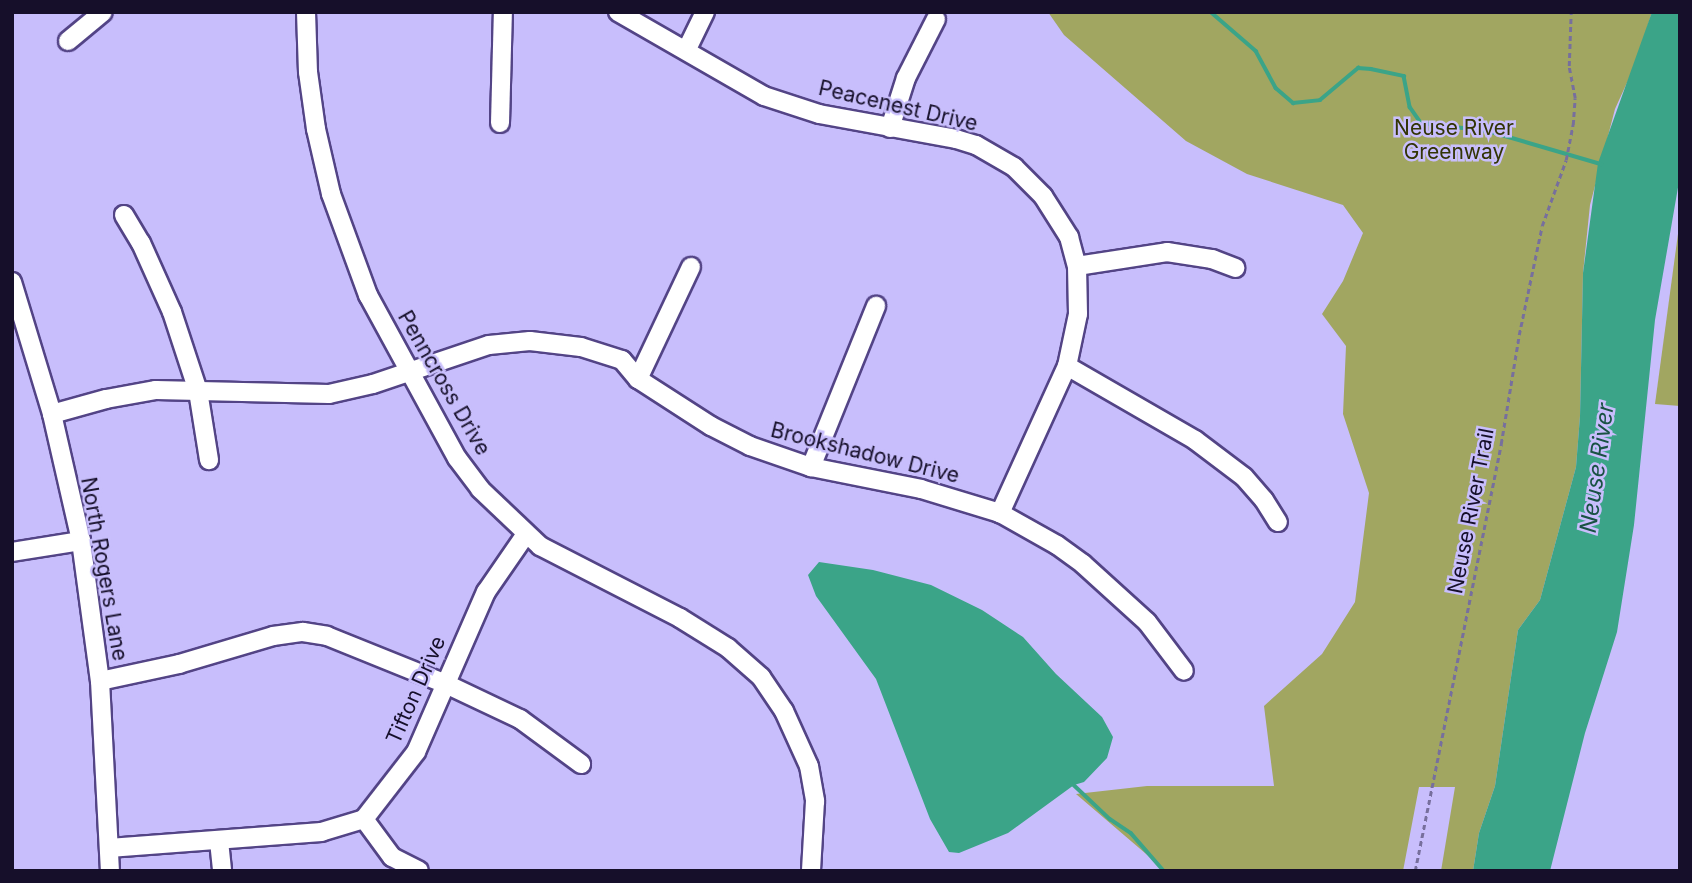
<!DOCTYPE html>
<html>
<head>
<meta charset="utf-8">
<style>
  body { margin:0 }
  #map { position:relative; width:1692px; height:883px; overflow:hidden; background:#c8befc; font-family:Inter,sans-serif }
  div>[style] { position:absolute }
  .green>* { inset:0; background:#a1a661 }
  .water>* { inset:0; background:#3ba488 }
  .stream>* { height:3.5px; margin:-1.75px; padding:0 1.75px; transform-origin:1.75px; border-radius:1.75px; background:#3ba488 }
  .path>* { height:2.5px; margin-top:-1.25px; transform-origin:0; background:repeating-linear-gradient(90deg,#776f9d 0 5px,transparent 0 8.5px) }
  .roads { filter:drop-shadow(2px 0 #534486) drop-shadow(-2px 0 #534486) drop-shadow(0 2px #534486) drop-shadow(0 -2px #534486) }
  .minor>* { height:18px; margin:-9px; padding:0 9px; transform-origin:9px; border-radius:9px; background:#fff }
  span { translate:-50% -50%; white-space:nowrap; text-align:center; line-height:1.15; -webkit-text-stroke:5px #c8befc; paint-order:stroke }
  .street-label { font-size:21px; color:#160f2a }
  .park-label { font-size:21px; color:#323405 }
  .water-label { font-size:23px; color:#195243; font-style:italic }
  .frame { position:absolute; inset:0; border:14px solid #160f2a; pointer-events:none }
</style>
</head>
<body>
<div id="map">
  <div class="green">
    <div style="clip-path:polygon(1048px 12px,1652px 12px,1635px 65px,1615px 109px,1590px 205px,1583px 273px,1580px 416px,1576px 467px,1540px 600px,1518px 630px,1495px 786px,1479px 833px,1473px 871px,1441px 871px,1455px 787px,1419px 787px,1403px 871px,1166px 871px,1076px 794px,1147px 786px,1274px 786px,1264px 706px,1322px 654px,1355px 602px,1369px 493px,1343px 414px,1346px 346px,1322px 314px,1343px 281px,1363px 233px,1343px 205px,1247px 174px,1186px 141px,1064px 35px)"></div>
    <div style="clip-path:polygon(1680px 219px,1680px 406px,1655px 404px)"></div>
  </div>
  <div class="water">
    <div style="clip-path:polygon(1652px 12px,1680px 12px,1680px 176px,1655px 320px,1634px 525px,1617px 632px,1585px 733px,1550px 871px,1473px 871px,1479px 833px,1495px 786px,1518px 630px,1540px 600px,1576px 467px,1580px 416px,1583px 273px,1598px 163px)"></div>
    <div style="clip-path:polygon(819px 562px,873px 570px,931px 585px,982px 610px,1023px 637px,1056px 674px,1102px 717px,1113px 737px,1107px 758px,1084px 782px,1074px 785px,1008px 833px,959px 853px,949px 852px,930px 819px,876px 679px,816px 596px,808px 575px)"></div>
  </div>
  <div class="stream">
    <div style="left:1211px;top:12px;width:60px;rotate:40.9deg"></div>
    <div style="left:1256px;top:51px;width:42px;rotate:61.6deg"></div>
    <div style="left:1276px;top:88px;width:23px;rotate:41deg"></div>
    <div style="left:1293px;top:103px;width:27px;rotate:-6deg"></div>
    <div style="left:1320px;top:100px;width:50px;rotate:-40.1deg"></div>
    <div style="left:1358px;top:68px;width:13px;rotate:4deg"></div>
    <div style="left:1371px;top:69px;width:34px;rotate:12deg"></div>
    <div style="left:1404px;top:76px;width:32px;rotate:79deg"></div>
    <div style="left:1410px;top:107px;width:19px;rotate:55deg"></div>
    <div style="left:1421px;top:123px;width:67px;rotate:6.8deg"></div>
    <div style="left:1488px;top:131px;width:118px;rotate:16.3deg"></div>
    <div style="left:1074px;top:785px;width:50px;rotate:43.4deg"></div>
    <div style="left:1110px;top:819px;width:25px;rotate:34deg"></div>
    <div style="left:1131px;top:833px;width:50px;rotate:49deg"></div>
  </div>
  <div class="path">
    <div style="left:1415px;top:871px;width:436px;rotate:-78.6deg"></div>
    <div style="left:1501px;top:444px;width:110px;rotate:-80.6deg"></div>
    <div style="left:1519px;top:335px;width:111px;rotate:-78.1deg"></div>
    <div style="left:1542px;top:226px;width:70px;rotate:-70deg"></div>
    <div style="left:1566px;top:160px;width:36px;rotate:-79deg"></div>
    <div style="left:1573px;top:125px;width:27px;rotate:-86deg"></div>
    <div style="left:1575px;top:98px;width:33px;rotate:-101deg"></div>
    <div style="left:1569px;top:66px;width:54px;rotate:-87.9deg"></div>
  </div>
  <div class="roads">
    <div class="minor">
      <div style="left:306px;top:12px;width:60px;rotate:88.1deg"></div>
      <div style="left:308px;top:72px;width:58px;rotate:82deg"></div>
      <div style="left:316px;top:129px;width:67px;rotate:77deg"></div>
      <div style="left:331px;top:194px;width:108px;rotate:69.9deg"></div>
      <div style="left:368px;top:295px;width:186px;rotate:61.4deg"></div>
      <div style="left:457px;top:458px;width:39px;rotate:53deg"></div>
      <div style="left:480px;top:489px;width:83px;rotate:43.5deg"></div>
      <div style="left:540px;top:546px;width:157px;rotate:27.2deg"></div>
      <div style="left:680px;top:618px;width:57px;rotate:32deg"></div>
      <div style="left:728px;top:648px;width:44px;rotate:41.3deg"></div>
      <div style="left:761px;top:677px;width:41px;rotate:55.9deg"></div>
      <div style="left:784px;top:711px;width:60px;rotate:65.6deg"></div>
      <div style="left:809px;top:766px;width:36px;rotate:80deg"></div>
      <div style="left:815px;top:801px;width:70px;rotate:93.3deg"></div>
      <div style="left:618px;top:12px;width:168px;rotate:29.9deg"></div>
      <div style="left:764px;top:96px;width:58px;rotate:18.1deg"></div>
      <div style="left:819px;top:114px;width:139px;rotate:10.3deg"></div>
      <div style="left:956px;top:139px;width:21px;rotate:17deg"></div>
      <div style="left:976px;top:145px;width:44px;rotate:30.1deg"></div>
      <div style="left:1014px;top:167px;width:41px;rotate:45deg"></div>
      <div style="left:1043px;top:196px;width:49px;rotate:57.6deg"></div>
      <div style="left:1069px;top:237px;width:30px;rotate:75deg"></div>
      <div style="left:1077px;top:266px;width:48px;rotate:88.8deg"></div>
      <div style="left:1078px;top:314px;width:53px;rotate:101.9deg"></div>
      <div style="left:1067px;top:366px;width:162px;rotate:114.5deg"></div>
      <div style="left:68px;top:41px;width:45px;rotate:-39.6deg"></div>
      <div style="left:687px;top:49px;width:41px;rotate:-64.1deg"></div>
      <div style="left:500px;top:123px;width:111px;rotate:-88.5deg"></div>
      <div style="left:890px;top:128px;width:52px;rotate:-72.3deg"></div>
      <div style="left:906px;top:78px;width:66px;rotate:-63deg"></div>
      <div style="left:124px;top:215px;width:33px;rotate:59deg"></div>
      <div style="left:141px;top:243px;width:76px;rotate:65.8deg"></div>
      <div style="left:172px;top:312px;width:83px;rotate:71.8deg"></div>
      <div style="left:198px;top:391px;width:70px;rotate:80.9deg"></div>
      <div style="left:1077px;top:266px;width:91px;rotate:-8.8deg"></div>
      <div style="left:1167px;top:252px;width:46px;rotate:8.8deg"></div>
      <div style="left:1212px;top:259px;width:25px;rotate:21deg"></div>
      <div style="left:12px;top:282px;width:138px;rotate:73.1deg"></div>
      <div style="left:52px;top:414px;width:130px;rotate:77.1deg"></div>
      <div style="left:81px;top:541px;width:141px;rotate:82.3deg"></div>
      <div style="left:100px;top:681px;width:190px;rotate:87deg"></div>
      <div style="left:1067px;top:366px;width:148px;rotate:30deg"></div>
      <div style="left:1195px;top:440px;width:61px;rotate:37.1deg"></div>
      <div style="left:1244px;top:477px;width:30px;rotate:49deg"></div>
      <div style="left:1264px;top:500px;width:26px;rotate:58deg"></div>
      <div style="left:638px;top:379px;width:124px;rotate:-64.7deg"></div>
      <div style="left:52px;top:414px;width:56px;rotate:-15.5deg"></div>
      <div style="left:106px;top:399px;width:51px;rotate:-10.2deg"></div>
      <div style="left:156px;top:390px;width:173px;rotate:1.3deg"></div>
      <div style="left:329px;top:394px;width:45px;rotate:-12.8deg"></div>
      <div style="left:373px;top:384px;width:122px;rotate:-18.6deg"></div>
      <div style="left:489px;top:345px;width:41px;rotate:-5.6deg"></div>
      <div style="left:530px;top:341px;width:51px;rotate:6.7deg"></div>
      <div style="left:581px;top:347px;width:43px;rotate:17.6deg"></div>
      <div style="left:622px;top:360px;width:25px;rotate:50deg"></div>
      <div style="left:638px;top:379px;width:87px;rotate:32.8deg"></div>
      <div style="left:711px;top:426px;width:44px;rotate:27.1deg"></div>
      <div style="left:750px;top:446px;width:65px;rotate:19deg"></div>
      <div style="left:811px;top:467px;width:112px;rotate:11.3deg"></div>
      <div style="left:921px;top:489px;width:83px;rotate:16.9deg"></div>
      <div style="left:1000px;top:513px;width:65px;rotate:29.3deg"></div>
      <div style="left:1057px;top:545px;width:32px;rotate:36deg"></div>
      <div style="left:1083px;top:564px;width:86px;rotate:42.2deg"></div>
      <div style="left:1147px;top:622px;width:61px;rotate:52.9deg"></div>
      <div style="left:811px;top:467px;width:174px;rotate:-68deg"></div>
      <div style="left:12px;top:552px;width:70px;rotate:-9.1deg"></div>
      <div style="left:100px;top:681px;width:81px;rotate:-12.1deg"></div>
      <div style="left:179px;top:664px;width:98px;rotate:-16.6deg"></div>
      <div style="left:273px;top:636px;width:30px;rotate:-8deg"></div>
      <div style="left:303px;top:632px;width:24px;rotate:9deg"></div>
      <div style="left:327px;top:636px;width:128px;rotate:22deg"></div>
      <div style="left:446px;top:684px;width:82px;rotate:25.3deg"></div>
      <div style="left:520px;top:719px;width:76px;rotate:36.4deg"></div>
      <div style="left:364px;top:819px;width:47px;rotate:53.6deg"></div>
      <div style="left:392px;top:857px;width:30px;rotate:27deg"></div>
      <div style="left:219px;top:841px;width:30px;rotate:84deg"></div>
      <div style="left:109px;top:848px;width:213px;rotate:-4.3deg"></div>
      <div style="left:321px;top:832px;width:45px;rotate:-16.8deg"></div>
      <div style="left:364px;top:819px;width:85px;rotate:-52.2deg"></div>
      <div style="left:416px;top:752px;width:175px;rotate:-66.4deg"></div>
      <div style="left:486px;top:592px;width:70px;rotate:-55.4deg"></div>
    </div>
  </div>
  <div class="street-label">
    <span style="left:898px;top:106px;rotate:13deg">Peacenest Drive</span>
    <span style="left:444px;top:383px;rotate:60deg">Penncross Drive</span>
    <span style="left:865px;top:453px;rotate:14deg">Brookshadow Drive</span>
    <span style="left:1471px;top:511px;rotate:-79deg">Neuse River Trail</span>
    <span style="left:104px;top:569px;rotate:80deg">North Rogers Lane</span>
    <span style="left:416px;top:690px;rotate:-66deg">Tifton Drive</span>
  </div>
  <div class="park-label">
    <span style="left:1454px;top:140px">Neuse River<br>Greenway</span>
  </div>
  <div class="water-label">
    <span style="left:1597px;top:468px;rotate:-82deg">Neuse River</span>
  </div>
  <div class="frame"></div>
</div>
</body>
</html>
